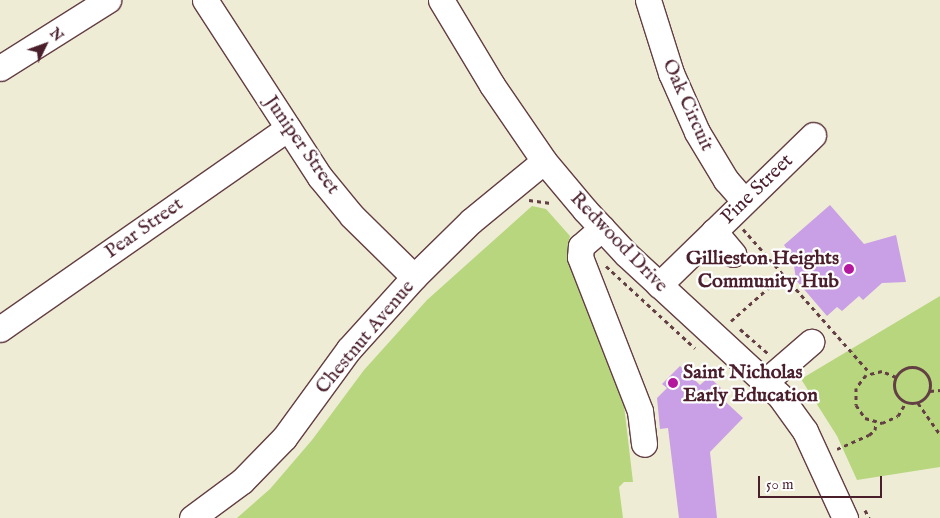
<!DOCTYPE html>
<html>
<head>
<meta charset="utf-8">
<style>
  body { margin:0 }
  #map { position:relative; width:940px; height:518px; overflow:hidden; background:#efecd5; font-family:"IM FELL English",serif }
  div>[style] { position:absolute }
  .green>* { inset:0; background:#b7d67e }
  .building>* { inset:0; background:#c99fe5 }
  .path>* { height:3px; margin-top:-1.5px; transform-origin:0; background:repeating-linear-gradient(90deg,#633e44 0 4px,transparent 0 8px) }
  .path>.ring { margin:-1.5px; padding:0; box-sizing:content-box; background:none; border:3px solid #633e44; border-radius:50% }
  .roads { filter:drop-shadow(1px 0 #633e44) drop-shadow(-1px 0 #633e44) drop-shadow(0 1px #633e44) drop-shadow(0 -1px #633e44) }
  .minor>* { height:25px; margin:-12.5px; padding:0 12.5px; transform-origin:12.5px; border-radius:12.5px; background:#fff }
  .dots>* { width:14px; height:14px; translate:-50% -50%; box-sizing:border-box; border:2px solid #fff; border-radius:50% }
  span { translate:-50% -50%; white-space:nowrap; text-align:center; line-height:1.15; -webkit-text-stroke:4.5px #fff; paint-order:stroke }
  .street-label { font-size:20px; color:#4a1f2b }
  .poi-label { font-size:20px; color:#4a1f2b; font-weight:700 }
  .right { translate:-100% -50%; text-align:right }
  .left { translate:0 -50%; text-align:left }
  .north { position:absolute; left:20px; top:20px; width:50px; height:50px; -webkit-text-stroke:4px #fff; paint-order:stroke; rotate:48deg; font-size:14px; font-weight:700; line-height:20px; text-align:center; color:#4a1f2b }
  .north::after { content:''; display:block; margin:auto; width:18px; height:22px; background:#4a1f2b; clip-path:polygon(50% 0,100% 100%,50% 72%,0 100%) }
  .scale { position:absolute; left:758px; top:476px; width:124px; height:22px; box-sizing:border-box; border:2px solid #4a1f2b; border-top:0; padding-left:6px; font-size:15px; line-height:18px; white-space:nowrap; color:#4a1f2b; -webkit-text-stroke:4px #fff; paint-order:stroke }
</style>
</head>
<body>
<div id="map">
  <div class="green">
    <div style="clip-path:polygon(532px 206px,546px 209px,570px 236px,568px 248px,623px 397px,633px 482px,624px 482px,619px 487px,623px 518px,237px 518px,270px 489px,312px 440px,364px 370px,427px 300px)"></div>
    <div style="clip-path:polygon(940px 296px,940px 467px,857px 480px,837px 436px,801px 379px)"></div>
  </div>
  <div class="building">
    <div style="clip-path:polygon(830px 205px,864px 244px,896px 235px,906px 282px,882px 283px,863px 300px,859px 296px,842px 311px,837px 307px,827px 316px,796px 280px,793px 258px,784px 245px)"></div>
    <div style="clip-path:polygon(680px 366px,700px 385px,709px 377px,721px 388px,716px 393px,743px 418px,710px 452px,717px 518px,679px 518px,668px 428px,660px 429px,657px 398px,667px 388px,662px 384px)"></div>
  </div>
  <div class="path">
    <div style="left:529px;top:200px;width:22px;rotate:8deg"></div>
    <div style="left:743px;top:229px;width:192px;rotate:48.6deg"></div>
    <div style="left:606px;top:266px;width:121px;rotate:42.7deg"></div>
    <div style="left:731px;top:321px;width:69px;rotate:-41.5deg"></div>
    <div style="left:740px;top:329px;width:37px;rotate:41deg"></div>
    <div class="ring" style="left:894px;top:367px;width:33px;height:33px"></div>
    <div style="left:896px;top:377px;width:15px;rotate:-157deg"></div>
    <div style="left:882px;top:371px;width:16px;rotate:166deg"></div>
    <div style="left:866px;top:375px;width:16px;rotate:128deg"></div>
    <div style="left:856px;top:388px;width:17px;rotate:90deg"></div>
    <div style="left:856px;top:405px;width:16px;rotate:55deg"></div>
    <div style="left:865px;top:418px;width:18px;rotate:16deg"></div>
    <div style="left:882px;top:423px;width:17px;rotate:-24deg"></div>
    <div style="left:898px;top:416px;width:16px;rotate:-60deg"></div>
    <div style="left:930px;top:391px;width:10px;rotate:-6deg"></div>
    <div style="left:918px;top:403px;width:38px;rotate:55deg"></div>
    <div style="left:837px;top:449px;width:35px;rotate:-24deg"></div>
    <div style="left:869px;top:435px;width:8px;rotate:-40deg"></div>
    <div style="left:875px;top:430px;width:8px;rotate:-83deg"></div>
    <div style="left:865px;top:510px;width:9px;rotate:63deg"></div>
  </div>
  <div class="roads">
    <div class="minor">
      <div style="left:205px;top:0;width:211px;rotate:57deg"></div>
      <div style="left:320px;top:177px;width:50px;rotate:50.6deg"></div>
      <div style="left:352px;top:216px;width:87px;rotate:44.5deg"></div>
      <div style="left:441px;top:0;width:99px;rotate:59deg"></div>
      <div style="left:492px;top:85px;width:92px;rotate:55.6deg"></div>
      <div style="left:544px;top:161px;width:64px;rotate:50.1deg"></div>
      <div style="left:585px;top:210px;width:60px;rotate:47deg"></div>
      <div style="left:626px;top:254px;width:208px;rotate:42.7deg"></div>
      <div style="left:779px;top:395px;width:44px;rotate:54.2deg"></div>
      <div style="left:805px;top:431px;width:96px;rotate:65.3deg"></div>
      <div style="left:648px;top:0;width:77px;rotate:72.5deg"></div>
      <div style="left:671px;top:73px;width:64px;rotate:66.2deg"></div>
      <div style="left:697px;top:132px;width:56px;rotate:58.9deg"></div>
      <div style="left:726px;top:180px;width:28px;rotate:49deg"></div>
      <div style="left:0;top:68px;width:128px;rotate:-32.2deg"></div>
      <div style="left:602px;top:228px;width:28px;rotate:139deg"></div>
      <div style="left:581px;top:246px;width:11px;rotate:95deg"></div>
      <div style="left:580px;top:257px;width:165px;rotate:68.7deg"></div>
      <div style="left:640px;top:411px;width:33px;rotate:83deg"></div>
      <div style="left:714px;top:231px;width:30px;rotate:50deg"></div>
      <div style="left:659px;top:285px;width:215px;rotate:-44.2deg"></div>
      <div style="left:0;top:329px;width:351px;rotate:-34.9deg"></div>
      <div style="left:766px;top:381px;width:60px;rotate:-40.9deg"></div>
      <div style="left:192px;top:518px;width:62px;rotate:-36.5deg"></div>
      <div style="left:242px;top:481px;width:60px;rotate:-45.7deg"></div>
      <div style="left:284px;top:438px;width:110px;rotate:-53.9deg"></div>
      <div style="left:349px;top:349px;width:97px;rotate:-47.9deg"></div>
      <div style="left:414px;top:277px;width:80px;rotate:-44.5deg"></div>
      <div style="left:471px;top:221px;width:94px;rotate:-39.4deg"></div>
    </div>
  </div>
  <div class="dots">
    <div style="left:849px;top:269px;background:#b5179e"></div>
    <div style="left:673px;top:383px;background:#b5179e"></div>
  </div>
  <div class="street-label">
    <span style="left:688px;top:105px;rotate:66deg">Oak Circuit</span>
    <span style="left:302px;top:145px;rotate:55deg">Juniper Street</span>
    <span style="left:757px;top:189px;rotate:-44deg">Pine Street</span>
    <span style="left:144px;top:228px;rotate:-35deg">Pear Street</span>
    <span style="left:619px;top:242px;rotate:46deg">Redwood Drive</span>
    <span style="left:365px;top:337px;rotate:-50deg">Chestnut Avenue</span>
  </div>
  <div class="poi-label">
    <span class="right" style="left:839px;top:270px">Gillieston Heights<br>Community Hub</span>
    <span class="left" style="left:683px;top:384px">Saint Nicholas<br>Early Education</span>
  </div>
  <div class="north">N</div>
  <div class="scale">50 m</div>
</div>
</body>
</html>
